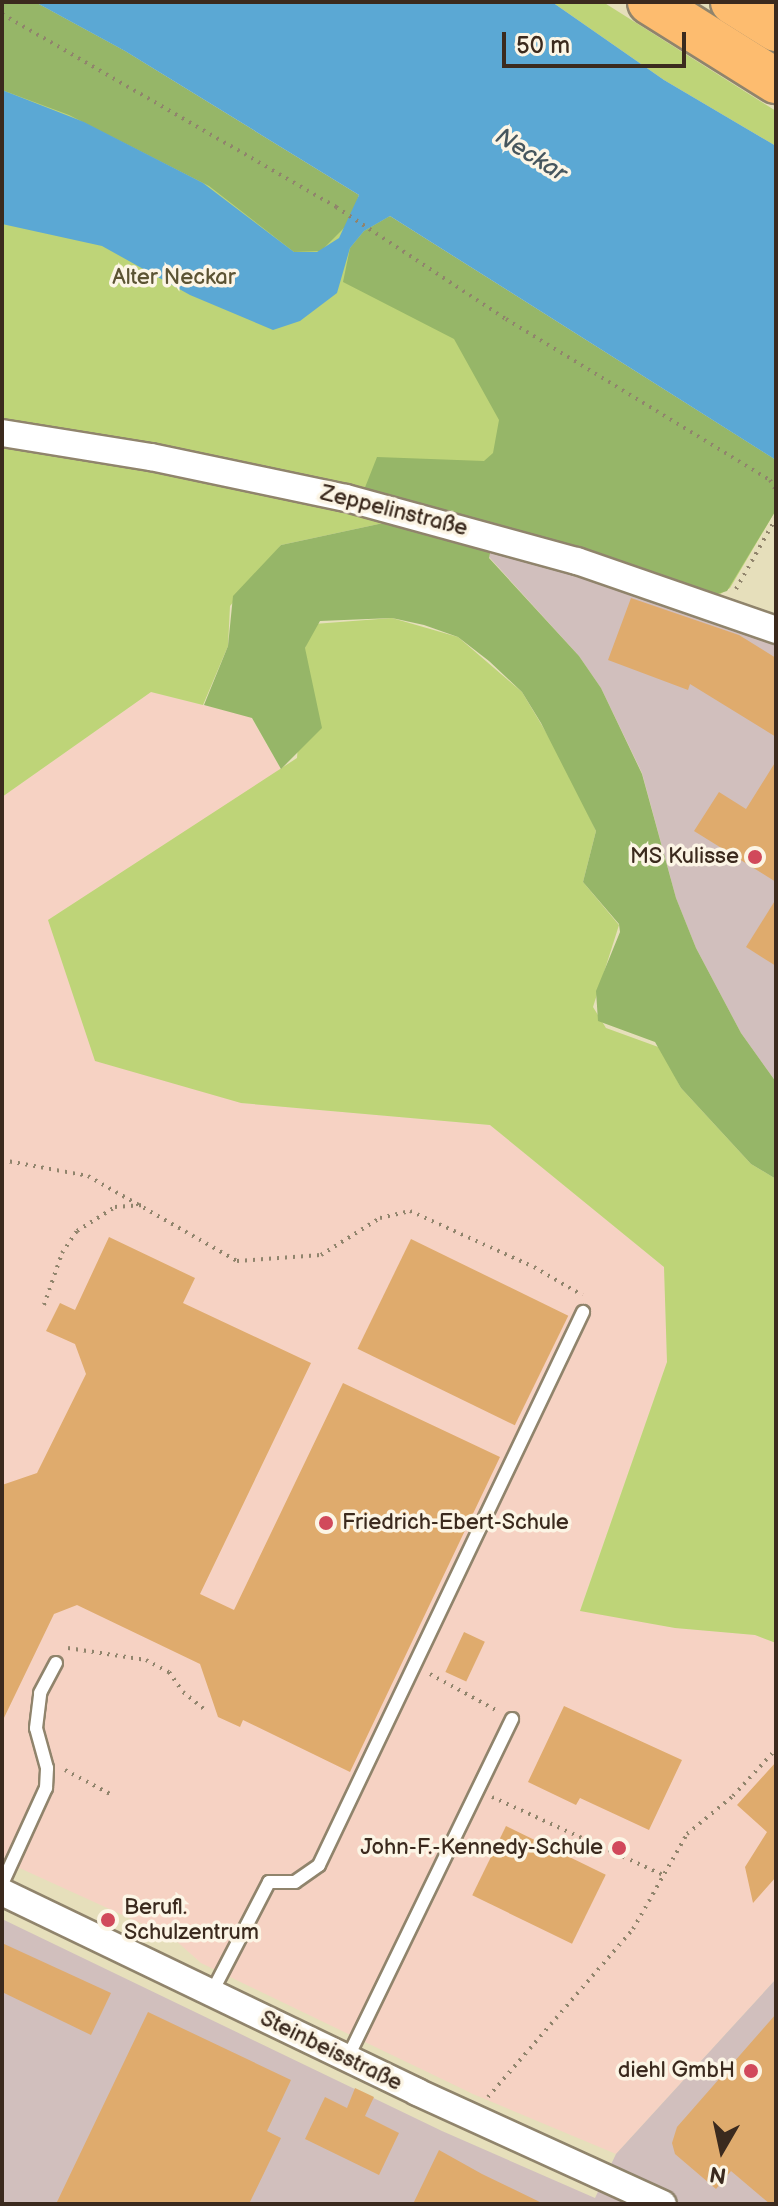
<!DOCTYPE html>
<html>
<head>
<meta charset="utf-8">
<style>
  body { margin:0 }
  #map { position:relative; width:778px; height:2206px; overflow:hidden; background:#e6dfbb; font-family:"Balsamiq Sans",sans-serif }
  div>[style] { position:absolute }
  .built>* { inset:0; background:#f6d2c3 }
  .industrial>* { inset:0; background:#d1bfbd }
  .green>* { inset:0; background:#bed478 }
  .forest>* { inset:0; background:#96b668 }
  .water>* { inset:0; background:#5ba8d4 }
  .building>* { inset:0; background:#dfab6d; transform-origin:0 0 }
  .path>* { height:4px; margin-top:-2px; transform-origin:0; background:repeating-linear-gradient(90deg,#90846c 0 2px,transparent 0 8px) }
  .roads { filter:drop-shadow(2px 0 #90846c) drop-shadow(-2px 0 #90846c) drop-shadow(0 2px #90846c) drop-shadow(0 -2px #90846c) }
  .lane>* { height:12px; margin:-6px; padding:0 6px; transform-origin:6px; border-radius:6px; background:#fff }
  .street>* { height:26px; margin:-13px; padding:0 13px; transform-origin:13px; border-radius:13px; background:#fff }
  .highway>* { height:44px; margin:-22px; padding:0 22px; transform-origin:22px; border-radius:22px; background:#fdbc6f }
  .dots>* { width:22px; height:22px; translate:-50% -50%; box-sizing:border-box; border:4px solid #fcf5e5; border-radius:50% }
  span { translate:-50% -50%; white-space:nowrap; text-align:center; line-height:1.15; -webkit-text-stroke:7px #fcf5e5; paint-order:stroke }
  .park-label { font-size:22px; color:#5c5434 }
  .street-label { font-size:22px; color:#3b2a1e }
  .poi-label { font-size:22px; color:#3b2a1e }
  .right { translate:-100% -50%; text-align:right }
  .left { translate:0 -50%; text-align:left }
  .water-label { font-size:24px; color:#46565e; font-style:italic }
  .frame { position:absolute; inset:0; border:4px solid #3b2a1e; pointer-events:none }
  .north { position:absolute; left:682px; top:2110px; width:80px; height:80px; -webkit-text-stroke:6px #fcf5e5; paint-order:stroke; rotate:189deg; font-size:22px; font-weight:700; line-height:32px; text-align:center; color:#3b2a1e }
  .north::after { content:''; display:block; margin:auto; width:28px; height:36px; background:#3b2a1e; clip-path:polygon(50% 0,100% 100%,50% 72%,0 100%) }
  .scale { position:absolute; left:502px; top:32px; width:184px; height:36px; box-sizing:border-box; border:4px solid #3b2a1e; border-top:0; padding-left:10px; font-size:24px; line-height:28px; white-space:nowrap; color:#3b2a1e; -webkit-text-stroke:6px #fcf5e5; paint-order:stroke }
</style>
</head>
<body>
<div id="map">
  <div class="built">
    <div style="clip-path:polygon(151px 692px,251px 717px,281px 769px,48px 920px,241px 1103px,490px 1125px,664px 1267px,667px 1362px,580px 1610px,669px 1627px,755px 1635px,776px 1643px,776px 1979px,616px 2154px,473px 2094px,201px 1963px,173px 1938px,2px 1860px,2px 797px)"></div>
  </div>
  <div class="industrial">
    <div style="clip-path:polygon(491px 549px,623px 589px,776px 644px,776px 1082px,741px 1033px,696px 948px,676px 898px,642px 773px,601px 688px,579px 656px,489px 557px)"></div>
    <div style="clip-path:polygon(2px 1919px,442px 2131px,595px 2198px,616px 2154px,776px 1979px,776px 2204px,2px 2204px)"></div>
  </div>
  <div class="green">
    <div style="clip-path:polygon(2px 2px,35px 2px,125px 51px,776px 460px,776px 510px,730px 588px,717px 596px,574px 548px,2px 421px)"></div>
    <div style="clip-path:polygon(552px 2px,603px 2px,776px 111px,776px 146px,664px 80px)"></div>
    <div style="clip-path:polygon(2px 445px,185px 476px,388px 522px,281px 545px,230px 606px,228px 646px,203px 705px,151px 692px,2px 797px)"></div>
    <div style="clip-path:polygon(392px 618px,458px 637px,522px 692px,562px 759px,596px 831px,583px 882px,619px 925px,593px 1007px,606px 1028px,661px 1048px,681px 1088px,751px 1164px,776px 1179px,776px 1643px,755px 1635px,675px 1628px,580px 1611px,667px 1362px,664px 1267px,490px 1125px,241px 1103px,95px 1061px,48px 920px,297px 758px,305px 648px,314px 624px)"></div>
  </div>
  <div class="forest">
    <div style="clip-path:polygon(2px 2px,35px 2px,125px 51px,359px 195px,349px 223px,321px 251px,294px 252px,209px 186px,69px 115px,2px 90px)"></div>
    <div style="clip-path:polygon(390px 216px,776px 460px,776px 510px,727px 591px,714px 595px,574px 548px,364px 490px,377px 457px,484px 461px,493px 453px,499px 420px,454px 339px,343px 282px,350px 248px,364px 231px)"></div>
    <div style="clip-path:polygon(388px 522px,491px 549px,489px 558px,579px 656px,601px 688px,642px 774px,676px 898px,696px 948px,741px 1033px,776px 1082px,776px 1179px,751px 1164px,681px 1088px,655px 1042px,598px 1021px,596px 991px,620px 932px,619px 924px,583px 882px,596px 831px,541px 723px,522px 692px,489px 661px,458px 637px,424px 625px,392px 618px,320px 621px,305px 648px,322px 728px,281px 769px,252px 718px,204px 705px,228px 646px,233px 596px,281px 545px)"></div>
  </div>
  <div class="water">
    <div style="clip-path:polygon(35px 2px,552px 2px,664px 80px,776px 146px,776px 460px,390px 216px,364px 231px,350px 248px,337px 293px,300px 321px,273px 330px,190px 295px,102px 246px,2px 224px,2px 90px,84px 122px,203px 183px,294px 252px,317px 252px,339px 238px,359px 195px,125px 51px)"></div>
  </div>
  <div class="building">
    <div style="clip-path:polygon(631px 598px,739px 635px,776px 658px,776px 737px,690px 684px,688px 690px,608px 660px)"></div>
    <div style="clip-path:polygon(776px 761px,776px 882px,694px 831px,719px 792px,746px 809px)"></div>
    <div style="clip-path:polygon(776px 899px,776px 966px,746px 947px)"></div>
    <div style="clip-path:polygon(109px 1237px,195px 1278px,183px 1303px,311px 1363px,200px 1594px,234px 1610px,343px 1383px,500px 1457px,350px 1772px,243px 1720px,240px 1727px,218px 1717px,200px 1664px,77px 1605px,54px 1614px,2px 1722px,2px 1485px,37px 1473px,86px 1374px,75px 1344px,46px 1331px,60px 1303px,75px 1310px)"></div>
    <div style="left:411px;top:1239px;width:175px;height:122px;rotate:26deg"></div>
    <div style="left:464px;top:1632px;width:23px;height:44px;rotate:25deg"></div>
    <div style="clip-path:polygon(564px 1706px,682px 1760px,649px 1830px,580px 1798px,576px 1805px,528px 1782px)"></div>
    <div style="clip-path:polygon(776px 1762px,776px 1877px,753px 1903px,745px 1867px,767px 1832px,737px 1805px)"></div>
    <div style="left:506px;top:1826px;width:111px;height:77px;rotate:26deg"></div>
    <div style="clip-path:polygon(2px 1943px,111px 1993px,91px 2035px,2px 1992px)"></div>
    <div style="clip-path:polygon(148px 2012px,291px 2080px,267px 2131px,281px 2138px,249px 2204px,56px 2204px)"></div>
    <div style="clip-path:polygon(776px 2014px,776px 2204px,770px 2204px,731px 2171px,716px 2189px,675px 2154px,672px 2143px,677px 2127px)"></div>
    <div style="clip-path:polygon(355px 2088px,374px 2097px,365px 2116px,399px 2133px,379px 2175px,305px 2139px,325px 2097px,347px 2108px)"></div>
    <div style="clip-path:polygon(439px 2150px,482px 2174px,544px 2204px,413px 2204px)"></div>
  </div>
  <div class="path">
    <div style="left:2px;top:14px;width:386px;rotate:30deg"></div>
    <div style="left:336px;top:207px;width:204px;rotate:33.4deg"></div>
    <div style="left:506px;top:319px;width:309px;rotate:31.4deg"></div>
    <div style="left:770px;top:480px;width:13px;rotate:61deg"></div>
    <div style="left:736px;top:589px;width:81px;rotate:-60.6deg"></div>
    <div style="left:2px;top:1160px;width:87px;rotate:10.5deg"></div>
    <div style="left:88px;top:1176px;width:172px;rotate:29.7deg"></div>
    <div style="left:237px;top:1261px;width:84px;rotate:-4.1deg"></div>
    <div style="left:321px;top:1255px;width:70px;rotate:-32.1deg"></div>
    <div style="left:380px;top:1218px;width:31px;rotate:-13deg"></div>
    <div style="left:410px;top:1211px;width:136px;rotate:24.3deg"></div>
    <div style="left:534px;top:1267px;width:56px;rotate:30.3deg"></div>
    <div style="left:44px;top:1305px;width:55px;rotate:-70.9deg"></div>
    <div style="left:62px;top:1253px;width:27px;rotate:-56deg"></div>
    <div style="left:77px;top:1231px;width:45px;rotate:-32.3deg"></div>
    <div style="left:115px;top:1207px;width:28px;rotate:-4deg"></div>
    <div style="left:68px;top:1648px;width:79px;rotate:8.7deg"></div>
    <div style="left:146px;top:1660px;width:26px;rotate:28deg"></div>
    <div style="left:169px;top:1672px;width:24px;rotate:55deg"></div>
    <div style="left:183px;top:1692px;width:28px;rotate:39deg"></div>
    <div style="left:430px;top:1674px;width:75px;rotate:28.6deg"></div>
    <div style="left:65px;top:1770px;width:53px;rotate:28deg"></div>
    <div style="left:492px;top:1797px;width:190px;rotate:24.5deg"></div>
    <div style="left:488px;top:2097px;width:222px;rotate:-49.2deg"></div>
    <div style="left:633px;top:1929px;width:109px;rotate:-60.4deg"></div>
    <div style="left:687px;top:1834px;width:60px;rotate:-39.6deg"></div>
    <div style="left:733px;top:1796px;width:64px;rotate:-47.5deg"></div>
  </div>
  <div class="roads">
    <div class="lane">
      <div style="left:2px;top:1884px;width:106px;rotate:-65.4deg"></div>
      <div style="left:46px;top:1788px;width:20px;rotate:-87deg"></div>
      <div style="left:47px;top:1768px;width:41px;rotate:-105.4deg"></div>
      <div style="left:36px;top:1728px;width:35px;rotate:-83deg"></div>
      <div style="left:40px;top:1693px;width:34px;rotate:-62deg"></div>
      <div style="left:212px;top:1992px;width:124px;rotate:-62.6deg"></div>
      <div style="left:269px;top:1882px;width:26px"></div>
      <div style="left:295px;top:1882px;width:29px;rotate:-35deg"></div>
      <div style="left:319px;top:1865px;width:613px;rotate:-64.48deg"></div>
      <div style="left:347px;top:2059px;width:378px;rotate:-64.1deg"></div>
    </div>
    <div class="street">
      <div style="left:2px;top:433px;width:151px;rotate:9.2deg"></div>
      <div style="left:151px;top:457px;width:199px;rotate:11.9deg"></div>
      <div style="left:346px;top:498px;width:239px;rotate:15.3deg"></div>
      <div style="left:577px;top:561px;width:211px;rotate:19.1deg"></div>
      <div style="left:2px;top:1892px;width:461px;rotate:25.7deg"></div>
      <div style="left:417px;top:2092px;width:270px;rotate:24.5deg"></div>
    </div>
    <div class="highway">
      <div style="left:650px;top:2px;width:149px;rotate:32.1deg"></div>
      <div style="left:733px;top:2px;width:51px;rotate:32.1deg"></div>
    </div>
  </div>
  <div class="dots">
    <div style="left:755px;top:857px;background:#d1495b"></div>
    <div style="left:326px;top:1523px;background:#d1495b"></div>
    <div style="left:619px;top:1848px;background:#d1495b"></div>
    <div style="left:108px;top:1920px;background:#d1495b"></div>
    <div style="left:751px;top:2071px;background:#d1495b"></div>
  </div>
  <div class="park-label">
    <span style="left:174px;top:278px">Alter Neckar</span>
  </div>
  <div class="street-label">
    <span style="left:394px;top:511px;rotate:14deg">Zeppelinstraße</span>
    <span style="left:331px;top:2051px;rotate:26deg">Steinbeisstraße</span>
  </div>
  <div class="poi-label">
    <span class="right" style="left:739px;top:857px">MS Kulisse</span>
    <span class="left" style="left:342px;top:1523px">Friedrich-Ebert-Schule</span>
    <span class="right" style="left:603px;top:1848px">John-F.-Kennedy-Schule</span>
    <span class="left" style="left:124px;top:1920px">Berufl.<br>Schulzentrum</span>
    <span class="right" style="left:735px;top:2071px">diehl GmbH</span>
  </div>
  <div class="water-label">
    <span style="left:531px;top:155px;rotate:32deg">Neckar</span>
  </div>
  <div class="frame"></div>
  <div class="north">N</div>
  <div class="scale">50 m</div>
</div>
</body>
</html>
